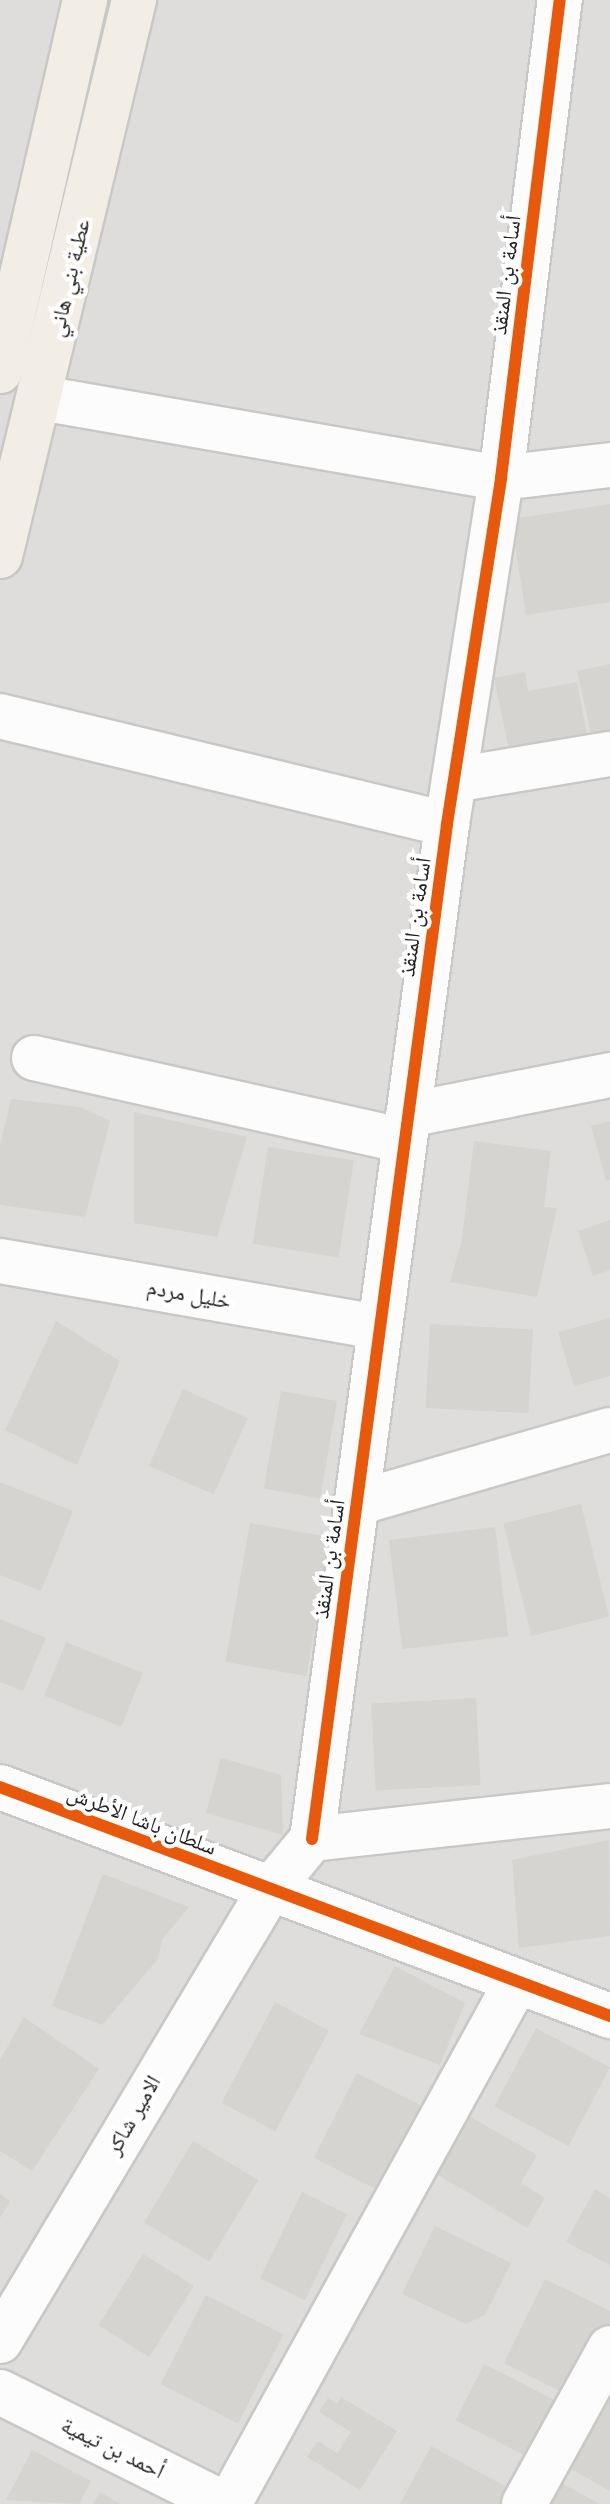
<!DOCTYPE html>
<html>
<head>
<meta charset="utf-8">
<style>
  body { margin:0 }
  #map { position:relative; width:610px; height:2504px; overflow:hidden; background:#efeeea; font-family:Poppins,"Noto Naskh Arabic",sans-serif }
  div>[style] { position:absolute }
  .residential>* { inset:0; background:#dedddb; transform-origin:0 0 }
  .building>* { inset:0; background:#d6d4d1; transform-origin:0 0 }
  .roads { filter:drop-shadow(2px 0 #c8c8c6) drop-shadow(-2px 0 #c8c8c6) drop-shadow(0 2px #c8c8c6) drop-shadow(0 -2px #c8c8c6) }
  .minor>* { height:44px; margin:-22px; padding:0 22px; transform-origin:22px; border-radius:22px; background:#fdfcfc }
  .major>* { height:44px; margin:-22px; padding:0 22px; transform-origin:22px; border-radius:22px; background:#f2eee6 }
  .cycleway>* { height:12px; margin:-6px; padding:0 6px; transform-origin:6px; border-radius:6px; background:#e8590c }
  span { translate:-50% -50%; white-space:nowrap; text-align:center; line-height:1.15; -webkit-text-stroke:8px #fff; paint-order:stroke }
  .street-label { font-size:22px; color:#212121 }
</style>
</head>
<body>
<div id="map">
  <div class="residential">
    <div style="left:0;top:0;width:610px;height:2504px"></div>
  </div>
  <div class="building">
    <div style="clip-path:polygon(610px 504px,610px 602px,526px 615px,511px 519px)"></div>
    <div style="clip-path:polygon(610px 664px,610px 738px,593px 742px,577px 671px)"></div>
    <div style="clip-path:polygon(525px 672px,528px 691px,577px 682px,588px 740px,510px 755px,494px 678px)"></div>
    <div style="clip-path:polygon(11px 1099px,80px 1107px,110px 1121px,85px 1217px,0 1205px,0 1146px)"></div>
    <div style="clip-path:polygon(134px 1112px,247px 1137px,217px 1237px,134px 1223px)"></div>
    <div style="clip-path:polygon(610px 1121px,610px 1180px,606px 1181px,591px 1126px)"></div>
    <div style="clip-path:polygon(474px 1141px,551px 1151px,544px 1207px,557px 1208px,537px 1297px,450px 1282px,462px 1239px)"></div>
    <div style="left:268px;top:1147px;width:87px;height:98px;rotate:9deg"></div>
    <div style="clip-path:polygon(610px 1220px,610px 1270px,593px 1276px,578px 1231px)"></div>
    <div style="clip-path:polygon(610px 1318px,610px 1376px,574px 1386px,558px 1332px)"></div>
    <div style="clip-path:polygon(56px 1321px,120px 1361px,77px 1465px,5px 1430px)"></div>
    <div style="left:430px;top:1324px;width:103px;height:84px;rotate:3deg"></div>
    <div style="left:183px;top:1389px;width:71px;height:84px;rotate:24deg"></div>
    <div style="left:281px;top:1391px;width:57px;height:99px;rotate:10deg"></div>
    <div style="clip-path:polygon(0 1482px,73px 1511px,41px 1591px,0 1575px)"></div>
    <div style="left:581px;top:1504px;width:116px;height:80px;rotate:76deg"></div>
    <div style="left:250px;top:1523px;width:82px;height:141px;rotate:10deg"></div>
    <div style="left:495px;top:1527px;width:110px;height:107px;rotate:83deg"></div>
    <div style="clip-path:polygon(0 1619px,46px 1638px,23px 1691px,0 1682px)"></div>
    <div style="left:66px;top:1642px;width:83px;height:58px;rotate:22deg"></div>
    <div style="left:476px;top:1698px;width:87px;height:105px;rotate:87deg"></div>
    <div style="clip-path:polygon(221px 1758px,281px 1775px,283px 1835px,206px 1813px)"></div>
    <div style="clip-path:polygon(609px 1840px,610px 1936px,519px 1948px,512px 1860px)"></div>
    <div style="clip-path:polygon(103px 1874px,189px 1907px,162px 1940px,158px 1959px,102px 2025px,52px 2006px)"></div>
    <div style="clip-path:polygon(395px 1966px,465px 2003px,440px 2065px,359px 2034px)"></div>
    <div style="left:275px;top:2002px;width:61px;height:114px;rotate:28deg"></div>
    <div style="clip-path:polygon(24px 2017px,99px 2069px,32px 2171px,0 2151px,0 2060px)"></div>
    <div style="left:536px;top:2028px;width:84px;height:89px;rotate:28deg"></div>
    <div style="left:357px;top:2073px;width:80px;height:95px;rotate:27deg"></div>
    <div style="clip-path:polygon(469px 2116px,537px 2155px,521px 2183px,545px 2198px,527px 2228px,435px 2173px)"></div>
    <div style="left:193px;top:2141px;width:76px;height:95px;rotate:31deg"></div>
    <div style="clip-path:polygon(595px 2189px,610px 2198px,610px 2265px,566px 2242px)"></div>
    <div style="left:302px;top:2192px;width:50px;height:96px;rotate:26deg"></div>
    <div style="clip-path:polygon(0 2194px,10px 2201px,0 2218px)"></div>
    <div style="clip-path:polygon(435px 2226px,511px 2263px,485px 2315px,466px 2324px,402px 2294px)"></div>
    <div style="left:143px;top:2254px;width:60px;height:84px;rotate:32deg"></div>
    <div style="clip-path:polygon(545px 2279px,610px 2311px,610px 2328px,575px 2399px,504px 2363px)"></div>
    <div style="left:206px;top:2295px;width:87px;height:100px;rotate:27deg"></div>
    <div style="left:484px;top:2364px;width:92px;height:63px;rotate:27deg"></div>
    <div style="clip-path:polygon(610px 2379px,610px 2491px,562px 2464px)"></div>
    <div style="clip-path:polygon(341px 2397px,397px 2431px,360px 2490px,307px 2457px,318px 2441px,337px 2453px,351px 2432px,319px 2412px,328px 2398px,337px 2404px)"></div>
    <div style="clip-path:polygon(431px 2446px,514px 2491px,507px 2504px,400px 2504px)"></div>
    <div style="clip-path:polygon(32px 2450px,91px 2481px,79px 2504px,6px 2500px)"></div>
    <div style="clip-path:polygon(556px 2480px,600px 2504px,542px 2504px)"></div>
    <div style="clip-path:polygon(100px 2492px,120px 2504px,93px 2504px)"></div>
  </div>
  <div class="roads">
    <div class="minor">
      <div style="left:41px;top:398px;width:467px;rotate:9.9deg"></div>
      <div style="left:501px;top:478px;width:110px;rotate:-6.8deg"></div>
      <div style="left:0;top:716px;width:460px;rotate:13.6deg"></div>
      <div style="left:454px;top:780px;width:158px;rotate:-9.5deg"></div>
      <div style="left:34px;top:1058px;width:379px;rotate:12.6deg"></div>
      <div style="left:408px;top:1115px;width:206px;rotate:-11.2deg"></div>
      <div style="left:0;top:1261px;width:384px;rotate:9.9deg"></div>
      <div style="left:357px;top:1503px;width:263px;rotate:-16.1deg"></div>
      <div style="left:0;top:1787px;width:652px;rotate:20.58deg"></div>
      <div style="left:312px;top:1839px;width:1024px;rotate:-82.42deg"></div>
      <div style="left:447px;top:824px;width:350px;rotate:-81.1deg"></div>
      <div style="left:501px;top:478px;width:482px;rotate:-83deg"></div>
      <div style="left:312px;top:1839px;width:300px;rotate:-6.3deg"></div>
      <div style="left:0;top:2341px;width:524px;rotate:-59.13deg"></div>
      <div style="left:269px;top:1891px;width:67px;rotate:-50.4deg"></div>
      <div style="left:0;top:2392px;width:251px;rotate:26.5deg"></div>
      <div style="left:229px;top:2504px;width:597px;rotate:-61.16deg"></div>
      <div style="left:524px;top:2504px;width:178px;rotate:-61.1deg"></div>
    </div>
    <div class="major">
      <div style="left:0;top:371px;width:381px;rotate:-77.1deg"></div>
      <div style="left:0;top:556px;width:572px;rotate:-76.45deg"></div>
    </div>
  </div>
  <div class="cycleway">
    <div style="left:0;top:1787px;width:652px;rotate:20.58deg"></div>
    <div style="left:312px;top:1839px;width:1024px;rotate:-82.42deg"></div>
    <div style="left:447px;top:824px;width:350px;rotate:-81.1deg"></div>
    <div style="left:501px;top:478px;width:482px;rotate:-83deg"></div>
  </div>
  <div class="street-label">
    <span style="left:506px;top:275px;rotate:-83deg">أسامة بن المنقذ</span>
    <span style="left:69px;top:278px;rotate:-77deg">عطية بني هاني</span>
    <span style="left:415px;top:917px;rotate:-82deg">أسامة بن المنقذ</span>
    <span style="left:189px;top:1294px;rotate:10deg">خليل مردم</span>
    <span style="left:329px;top:1559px;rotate:-82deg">أسامة بن المنقذ</span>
    <span style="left:142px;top:1820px;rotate:21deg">سلطان باشا الأطرش</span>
    <span style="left:133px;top:2115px;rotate:-60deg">الامير شاكر</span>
    <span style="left:113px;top:2448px;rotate:26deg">أحمد بن تيمية</span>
  </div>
</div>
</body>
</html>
